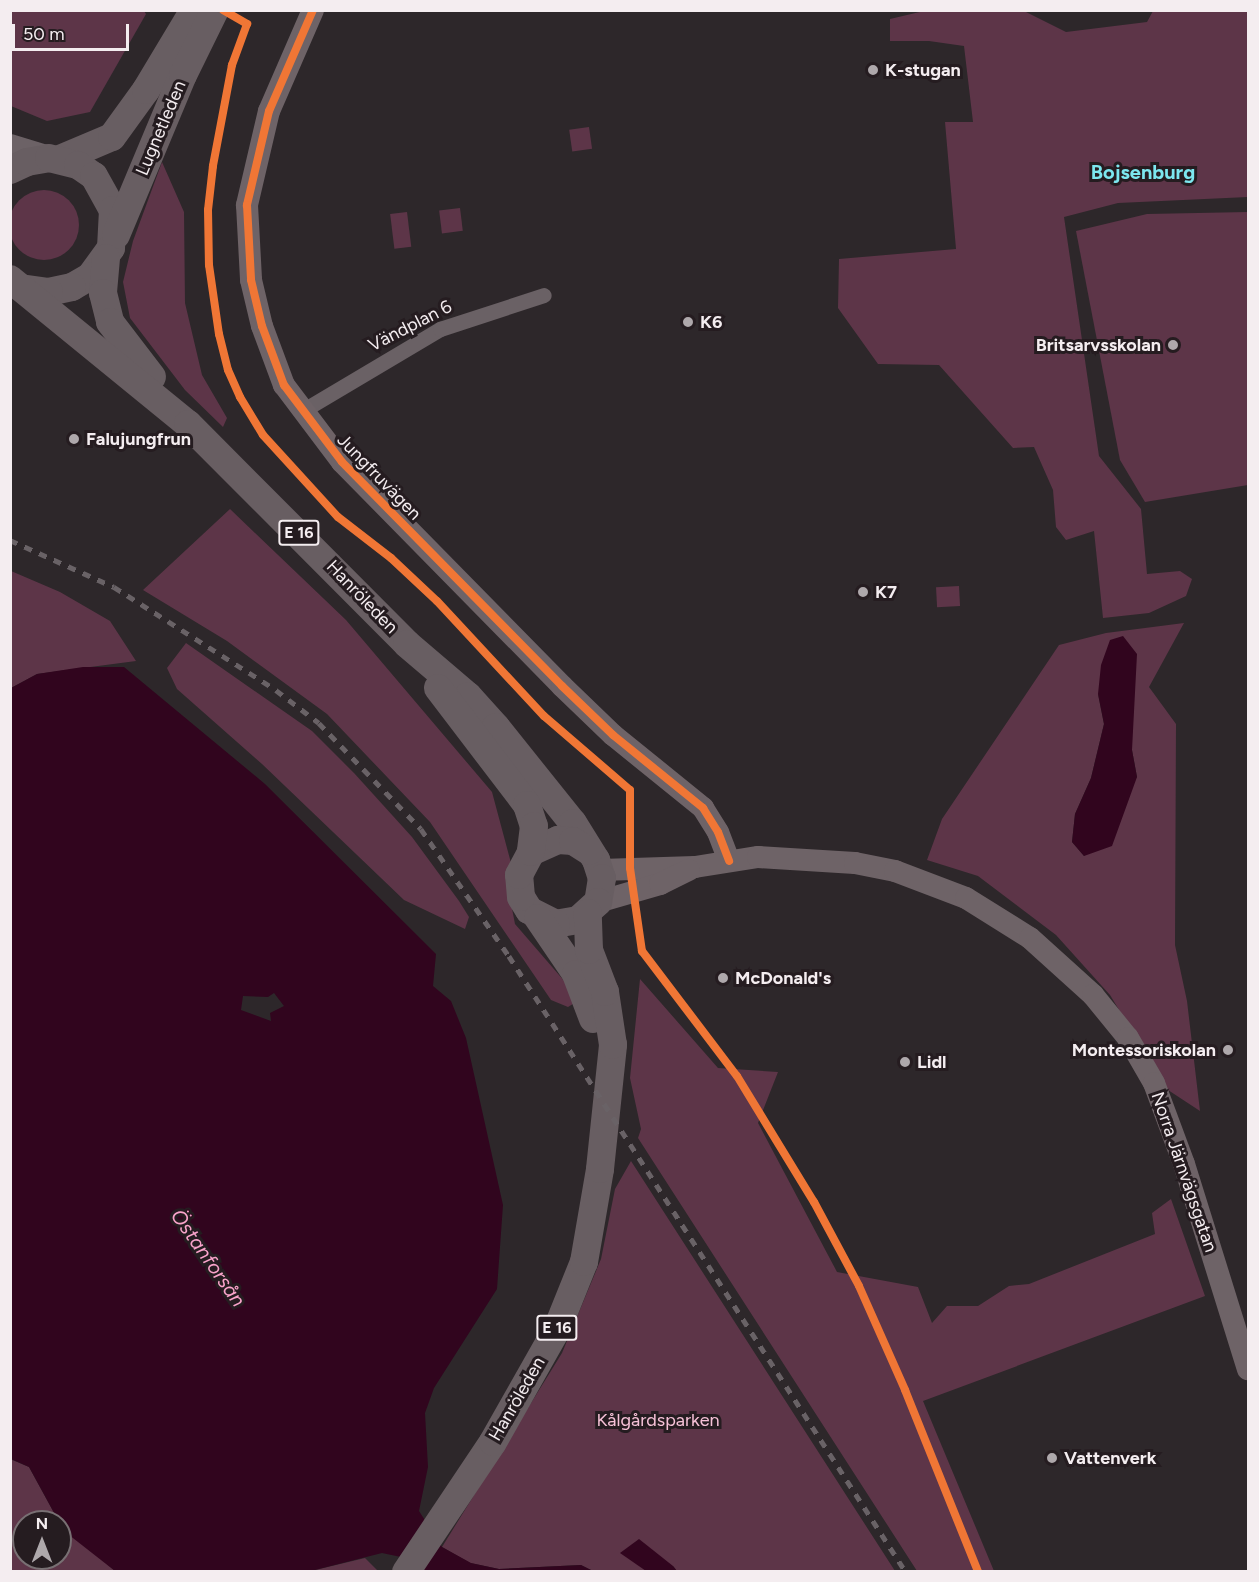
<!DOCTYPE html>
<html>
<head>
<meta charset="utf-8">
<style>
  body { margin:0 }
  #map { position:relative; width:1259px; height:1582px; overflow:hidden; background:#2d272a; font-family:Figtree,sans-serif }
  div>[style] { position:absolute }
  .green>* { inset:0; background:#5d3548; transform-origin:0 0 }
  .round { border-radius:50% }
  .water>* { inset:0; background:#31051e }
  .street>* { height:15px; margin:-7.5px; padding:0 7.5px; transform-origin:7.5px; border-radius:7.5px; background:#6a6165 }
  .secondary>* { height:22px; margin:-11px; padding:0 11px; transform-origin:11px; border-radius:11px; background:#6e6367 }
  .primary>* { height:24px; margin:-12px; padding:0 12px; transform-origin:12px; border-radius:12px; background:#6c6266 }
  .highway>* { height:28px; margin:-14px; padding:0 14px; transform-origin:14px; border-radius:14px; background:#685e62 }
  .rail>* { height:4.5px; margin-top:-2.25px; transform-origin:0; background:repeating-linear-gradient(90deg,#696266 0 8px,transparent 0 16px) }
  .cycleway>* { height:8px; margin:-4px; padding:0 4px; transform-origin:4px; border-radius:4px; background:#f07635 }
  .dots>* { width:16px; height:16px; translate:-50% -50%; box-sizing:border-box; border:3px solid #251c20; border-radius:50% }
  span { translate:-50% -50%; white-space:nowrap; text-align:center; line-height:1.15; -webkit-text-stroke:6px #251c20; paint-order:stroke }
  .shield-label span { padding:2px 4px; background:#251c20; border:2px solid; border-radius:4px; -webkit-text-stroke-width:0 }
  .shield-label { font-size:16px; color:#f4edf0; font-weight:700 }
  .poi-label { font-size:18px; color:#f4edf0; font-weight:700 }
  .left { translate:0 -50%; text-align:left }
  .right { translate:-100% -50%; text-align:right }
  .street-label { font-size:18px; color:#f4edf0 }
  .park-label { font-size:18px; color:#f6c1d7 }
  .neighbourhood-label { font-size:20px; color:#7ce7ef; font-weight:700 }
  .water-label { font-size:20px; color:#f9a3ca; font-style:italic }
  .frame { position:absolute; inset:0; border:12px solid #f4edf0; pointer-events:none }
  .north { position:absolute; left:12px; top:1510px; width:60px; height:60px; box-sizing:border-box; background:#251c20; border:2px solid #787073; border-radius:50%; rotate:0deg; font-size:16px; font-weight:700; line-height:24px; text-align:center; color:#f4edf0 }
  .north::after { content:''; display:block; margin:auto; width:21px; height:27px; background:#aea8ab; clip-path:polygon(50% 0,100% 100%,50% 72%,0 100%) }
  .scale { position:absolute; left:12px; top:24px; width:117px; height:27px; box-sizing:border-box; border:3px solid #f4edf0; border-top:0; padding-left:8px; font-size:18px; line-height:21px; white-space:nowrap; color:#f4edf0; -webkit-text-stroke:4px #251c20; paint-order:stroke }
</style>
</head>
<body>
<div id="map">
  <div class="green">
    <div style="clip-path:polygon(144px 11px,146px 14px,90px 112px,47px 121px,11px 106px,11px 11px)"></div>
    <div style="clip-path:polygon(924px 11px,1024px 11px,1066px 32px,1147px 22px,1153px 11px,1248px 11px,1248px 197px,1118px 203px,1064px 217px,1099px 456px,1141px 509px,1147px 574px,1180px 571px,1192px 579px,1186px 596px,1149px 613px,1103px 618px,1094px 531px,1066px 540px,1056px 527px,1053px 490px,1034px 447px,1013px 448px,939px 365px,878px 364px,838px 308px,839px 259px,956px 249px,945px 122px,973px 122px,964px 46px,929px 41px,890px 41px,890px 19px)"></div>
    <div style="left:589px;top:127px;width:22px;height:20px;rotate:82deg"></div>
    <div style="clip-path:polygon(162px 162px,184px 212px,185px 303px,202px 375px,227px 418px,223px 427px,185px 390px,130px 318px,123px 282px,133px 241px)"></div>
    <div class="round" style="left:9px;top:190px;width:70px;height:70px"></div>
    <div style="left:460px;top:208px;width:23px;height:21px;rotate:83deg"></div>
    <div style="left:407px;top:212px;width:35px;height:17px;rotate:83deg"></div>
    <div style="clip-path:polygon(1248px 212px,1248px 485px,1145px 502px,1120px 460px,1076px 231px,1147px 214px)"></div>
    <div style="clip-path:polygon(230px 509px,346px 620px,492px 792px,511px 863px,509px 893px,515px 924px,572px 990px,576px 1002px,568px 1007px,551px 1000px,430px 822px,327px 714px,227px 641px,143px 590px)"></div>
    <div style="clip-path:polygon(11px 571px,60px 592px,110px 621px,136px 661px,37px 674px,11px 688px)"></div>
    <div style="left:959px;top:586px;width:20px;height:23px;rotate:87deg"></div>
    <div style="clip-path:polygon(evenodd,1184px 623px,1149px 687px,1176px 724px,1175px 945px,1187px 1001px,1200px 1111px,1168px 1090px,1110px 995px,1056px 935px,978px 876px,927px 860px,942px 819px,1059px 645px,1106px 633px,1184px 623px,1098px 694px,1132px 750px,1137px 777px,1084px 856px,1072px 842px,1075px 814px,1091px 778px,1104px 724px,1098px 694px)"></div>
    <div style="clip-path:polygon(186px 643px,312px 731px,354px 773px,412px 837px,459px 901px,469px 917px,465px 929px,404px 900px,262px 764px,177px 689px,167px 668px)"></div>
    <div style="clip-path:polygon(640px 979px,718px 1068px,778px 1072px,758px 1123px,837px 1272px,918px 1287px,932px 1323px,947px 1306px,978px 1306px,1009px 1286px,1029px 1284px,1155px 1234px,1152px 1213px,1171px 1199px,1205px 1296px,923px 1401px,994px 1571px,917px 1571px,638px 1138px,641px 1129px,630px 1078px)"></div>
    <div style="clip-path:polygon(631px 1161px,895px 1571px,677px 1571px,673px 1566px,644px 1568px,646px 1571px,593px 1571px,581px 1565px,499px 1569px,470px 1563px,442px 1547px,562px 1353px,601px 1259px,615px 1189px)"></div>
    <div style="clip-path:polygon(10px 1459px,29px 1467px,59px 1522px,24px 1522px,24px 1558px,60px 1558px,60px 1523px,115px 1571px,11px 1571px)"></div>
    <div style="clip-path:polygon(365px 1558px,378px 1571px,311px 1571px)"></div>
  </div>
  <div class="water">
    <div style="clip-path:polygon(1123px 636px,1137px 654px,1132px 750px,1137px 777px,1112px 846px,1084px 856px,1072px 842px,1075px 814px,1091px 778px,1104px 724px,1098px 694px,1101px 665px,1110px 640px)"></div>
    <div style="clip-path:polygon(evenodd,83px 667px,124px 667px,265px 784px,436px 954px,433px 986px,451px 1001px,466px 1038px,503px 1205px,497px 1289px,434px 1388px,425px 1413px,428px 1467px,419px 1511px,442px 1547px,471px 1563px,499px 1569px,581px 1565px,593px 1571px,407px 1571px,401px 1557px,382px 1553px,311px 1571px,115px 1571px,64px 1531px,29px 1467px,11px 1459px,11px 688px,37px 674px,83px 667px,274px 993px,284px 1006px,270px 1013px,271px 1021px,241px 1010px,243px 996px,268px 997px,274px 993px)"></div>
    <div style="clip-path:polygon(639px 1539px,673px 1566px,677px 1571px,646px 1571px,620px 1553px)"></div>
  </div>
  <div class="street">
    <div style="left:302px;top:411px;width:161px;rotate:-30.7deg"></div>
    <div style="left:440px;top:329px;width:109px;rotate:-18.1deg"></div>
  </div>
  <div class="secondary">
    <div style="left:313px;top:10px;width:110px;rotate:113.5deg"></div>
    <div style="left:269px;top:111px;width:97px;rotate:103.2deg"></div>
    <div style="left:247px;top:205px;width:75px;rotate:86.9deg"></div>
    <div style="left:251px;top:280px;width:47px;rotate:76.6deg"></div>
    <div style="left:262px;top:326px;width:63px;rotate:69.6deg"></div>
    <div style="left:284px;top:385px;width:96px;rotate:53deg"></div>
    <div style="left:342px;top:462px;width:314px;rotate:45.5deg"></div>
    <div style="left:562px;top:686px;width:71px;rotate:43.9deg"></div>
    <div style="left:613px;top:735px;width:116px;rotate:39deg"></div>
    <div style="left:703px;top:808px;width:28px;rotate:58deg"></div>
    <div style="left:718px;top:832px;width:31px;rotate:69deg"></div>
    <div style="left:601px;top:870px;width:94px;rotate:-1.8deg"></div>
    <div style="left:695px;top:867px;width:64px;rotate:-9deg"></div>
    <div style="left:758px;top:857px;width:97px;rotate:3.5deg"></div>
    <div style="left:855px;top:863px;width:41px;rotate:11.3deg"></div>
    <div style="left:895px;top:871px;width:76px;rotate:20.8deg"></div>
    <div style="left:966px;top:898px;width:75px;rotate:32deg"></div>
    <div style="left:1030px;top:938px;width:85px;rotate:42.1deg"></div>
    <div style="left:1093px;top:995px;width:55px;rotate:50.9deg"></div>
    <div style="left:1128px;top:1038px;width:52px;rotate:60deg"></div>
    <div style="left:1154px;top:1083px;width:86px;rotate:69.7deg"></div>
    <div style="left:1184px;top:1164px;width:215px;rotate:72.7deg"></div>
    <div style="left:598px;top:902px;width:65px;rotate:-16.2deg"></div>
    <div style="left:660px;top:884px;width:32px;rotate:-26deg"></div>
  </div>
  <div class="primary">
    <div style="left:10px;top:146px;width:41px;rotate:17.1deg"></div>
  </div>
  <div class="highway">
    <div style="left:60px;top:159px;width:56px;rotate:-22.9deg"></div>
    <div style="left:112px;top:137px;width:58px;rotate:-54.1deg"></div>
    <div style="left:146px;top:90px;width:93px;rotate:-59deg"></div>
    <div style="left:10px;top:170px;width:19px;rotate:-25deg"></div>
    <div style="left:27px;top:162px;width:22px;rotate:-10deg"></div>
    <div style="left:49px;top:158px;width:30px;rotate:14deg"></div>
    <div style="left:78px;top:165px;width:19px;rotate:35deg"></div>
    <div style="left:94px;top:176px;width:39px;rotate:61deg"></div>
    <div style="left:113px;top:210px;width:38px;rotate:93deg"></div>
    <div style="left:111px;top:248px;width:34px;rotate:126deg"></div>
    <div style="left:91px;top:276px;width:22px;rotate:150deg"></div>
    <div style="left:72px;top:287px;width:24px;rotate:168deg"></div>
    <div style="left:49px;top:292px;width:27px;rotate:-172deg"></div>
    <div style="left:116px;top:235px;width:173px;rotate:-67.3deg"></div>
    <div style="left:183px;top:75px;width:72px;rotate:-63.8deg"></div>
    <div style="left:106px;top:258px;width:35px;rotate:95deg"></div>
    <div style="left:103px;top:293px;width:30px;rotate:76deg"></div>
    <div style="left:110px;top:322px;width:69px;rotate:52.6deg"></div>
    <div style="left:10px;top:279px;width:230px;rotate:39.2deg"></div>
    <div style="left:188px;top:424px;width:310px;rotate:45.1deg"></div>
    <div style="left:407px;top:644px;width:80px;rotate:40.4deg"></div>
    <div style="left:468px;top:696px;width:42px;rotate:47.9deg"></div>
    <div style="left:496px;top:727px;width:123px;rotate:51.3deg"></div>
    <div style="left:573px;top:823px;width:44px;rotate:58.1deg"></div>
    <div style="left:596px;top:860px;width:19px;rotate:72deg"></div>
    <div style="left:602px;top:878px;width:24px;rotate:99deg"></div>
    <div style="left:598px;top:902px;width:27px;rotate:138deg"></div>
    <div style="left:578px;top:920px;width:22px;rotate:170deg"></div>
    <div style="left:556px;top:924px;width:30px;rotate:-153deg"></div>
    <div style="left:529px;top:910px;width:15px;rotate:-122deg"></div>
    <div style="left:521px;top:897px;width:22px;rotate:-95deg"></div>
    <div style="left:519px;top:875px;width:26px;rotate:-62deg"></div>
    <div style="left:531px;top:852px;width:30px;rotate:-24deg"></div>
    <div style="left:558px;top:840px;width:15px;rotate:4deg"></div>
    <div style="left:573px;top:841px;width:19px;rotate:32deg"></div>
    <div style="left:438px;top:688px;width:147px;rotate:52.7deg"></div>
    <div style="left:527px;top:805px;width:22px;rotate:72deg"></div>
    <div style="left:534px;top:826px;width:26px;rotate:97deg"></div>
    <div style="left:538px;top:918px;width:68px;rotate:55.8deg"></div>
    <div style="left:576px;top:974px;width:48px;rotate:69.3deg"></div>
    <div style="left:406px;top:1572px;width:156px;rotate:-56.2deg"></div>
    <div style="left:493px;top:1442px;width:130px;rotate:-60.5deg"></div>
    <div style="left:557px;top:1329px;width:72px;rotate:-68.1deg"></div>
    <div style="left:584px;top:1262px;width:94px;rotate:-80.2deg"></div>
    <div style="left:600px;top:1169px;width:125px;rotate:-84deg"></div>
    <div style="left:613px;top:1045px;width:54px;rotate:-98.6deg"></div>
    <div style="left:605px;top:992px;width:45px;rotate:-110.9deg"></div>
    <div style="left:589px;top:950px;width:37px;rotate:-92deg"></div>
  </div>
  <div class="rail">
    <div style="left:10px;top:540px;width:114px;rotate:24.3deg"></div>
    <div style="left:114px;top:587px;width:192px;rotate:32.4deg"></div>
    <div style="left:276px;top:690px;width:54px;rotate:37.5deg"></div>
    <div style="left:319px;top:723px;width:147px;rotate:46.1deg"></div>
    <div style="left:421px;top:829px;width:155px;rotate:55.3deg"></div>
    <div style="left:509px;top:956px;width:733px;rotate:57.2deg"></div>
  </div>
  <div class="cycleway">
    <div style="left:223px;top:10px;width:28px;rotate:30deg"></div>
    <div style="left:247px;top:24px;width:44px;rotate:110.1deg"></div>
    <div style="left:232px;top:65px;width:103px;rotate:100.7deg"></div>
    <div style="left:213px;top:166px;width:44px;rotate:96.5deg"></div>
    <div style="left:208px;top:210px;width:55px;rotate:89deg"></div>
    <div style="left:209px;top:265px;width:70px;rotate:81.8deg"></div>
    <div style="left:219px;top:334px;width:37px;rotate:76deg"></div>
    <div style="left:228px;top:370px;width:30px;rotate:66deg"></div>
    <div style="left:240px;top:397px;width:44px;rotate:58.8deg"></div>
    <div style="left:263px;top:435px;width:111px;rotate:47.6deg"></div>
    <div style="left:338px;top:517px;width:67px;rotate:37.7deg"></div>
    <div style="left:391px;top:558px;width:63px;rotate:43.1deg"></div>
    <div style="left:437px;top:601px;width:157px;rotate:47.1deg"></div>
    <div style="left:544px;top:716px;width:113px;rotate:40.7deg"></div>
    <div style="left:630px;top:790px;width:78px;rotate:90deg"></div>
    <div style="left:630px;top:868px;width:84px;rotate:81.8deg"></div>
    <div style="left:642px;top:951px;width:157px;rotate:52.8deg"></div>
    <div style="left:737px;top:1076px;width:148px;rotate:58.6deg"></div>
    <div style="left:814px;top:1202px;width:95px;rotate:61.8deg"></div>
    <div style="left:859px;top:1286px;width:114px;rotate:66.1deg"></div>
    <div style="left:905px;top:1390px;width:196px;rotate:68.1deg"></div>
    <div style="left:313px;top:10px;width:110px;rotate:113.5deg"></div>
    <div style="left:269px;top:111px;width:97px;rotate:103.2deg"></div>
    <div style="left:247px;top:205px;width:75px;rotate:86.9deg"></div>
    <div style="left:251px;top:280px;width:47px;rotate:76.6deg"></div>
    <div style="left:262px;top:326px;width:63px;rotate:69.6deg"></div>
    <div style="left:284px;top:385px;width:96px;rotate:53deg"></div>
    <div style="left:342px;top:462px;width:314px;rotate:45.5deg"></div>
    <div style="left:562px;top:686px;width:71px;rotate:43.9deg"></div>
    <div style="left:613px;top:735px;width:116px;rotate:39deg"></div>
    <div style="left:703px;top:808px;width:28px;rotate:58deg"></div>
    <div style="left:718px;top:832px;width:31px;rotate:69deg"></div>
  </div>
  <div class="dots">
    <div style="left:873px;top:70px;background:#aea8ab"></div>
    <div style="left:688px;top:322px;background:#aea8ab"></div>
    <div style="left:1173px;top:345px;background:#aea8ab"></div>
    <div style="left:74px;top:439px;background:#aea8ab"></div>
    <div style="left:863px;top:592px;background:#aea8ab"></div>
    <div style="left:723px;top:978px;background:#aea8ab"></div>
    <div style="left:1228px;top:1050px;background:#aea8ab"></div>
    <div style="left:905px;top:1062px;background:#aea8ab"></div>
    <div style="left:1052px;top:1458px;background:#aea8ab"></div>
  </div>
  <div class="shield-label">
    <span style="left:299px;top:533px">E 16</span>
    <span style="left:557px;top:1328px">E 16</span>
  </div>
  <div class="poi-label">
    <span class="left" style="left:885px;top:70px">K-stugan</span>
    <span class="left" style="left:700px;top:322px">K6</span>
    <span class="right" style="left:1161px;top:345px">Britsarvsskolan</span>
    <span class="left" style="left:86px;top:439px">Falujungfrun</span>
    <span class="left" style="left:875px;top:592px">K7</span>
    <span class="left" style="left:735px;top:978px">McDonald's</span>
    <span class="right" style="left:1216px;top:1050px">Montessoriskolan</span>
    <span class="left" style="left:917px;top:1062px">Lidl</span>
    <span class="left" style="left:1064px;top:1458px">Vattenverk</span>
  </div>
  <div class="street-label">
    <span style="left:161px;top:128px;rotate:-67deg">Lugnetleden</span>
    <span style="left:410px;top:326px;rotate:-27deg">Vändplan 6</span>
    <span style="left:379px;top:477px;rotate:46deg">Jungfruvägen</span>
    <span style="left:362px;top:597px;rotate:46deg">Hanröleden</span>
    <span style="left:1184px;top:1172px;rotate:71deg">Norra Järnvägsgatan</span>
    <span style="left:517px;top:1399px;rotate:-60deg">Hanröleden</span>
  </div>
  <div class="park-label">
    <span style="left:658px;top:1420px">Kålgårdsparken</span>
  </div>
  <div class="neighbourhood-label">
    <span style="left:1143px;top:172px">Bojsenburg</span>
  </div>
  <div class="water-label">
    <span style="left:208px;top:1258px;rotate:55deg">Östanforsån</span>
  </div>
  <div class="frame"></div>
  <div class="north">N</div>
  <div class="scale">50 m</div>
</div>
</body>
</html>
